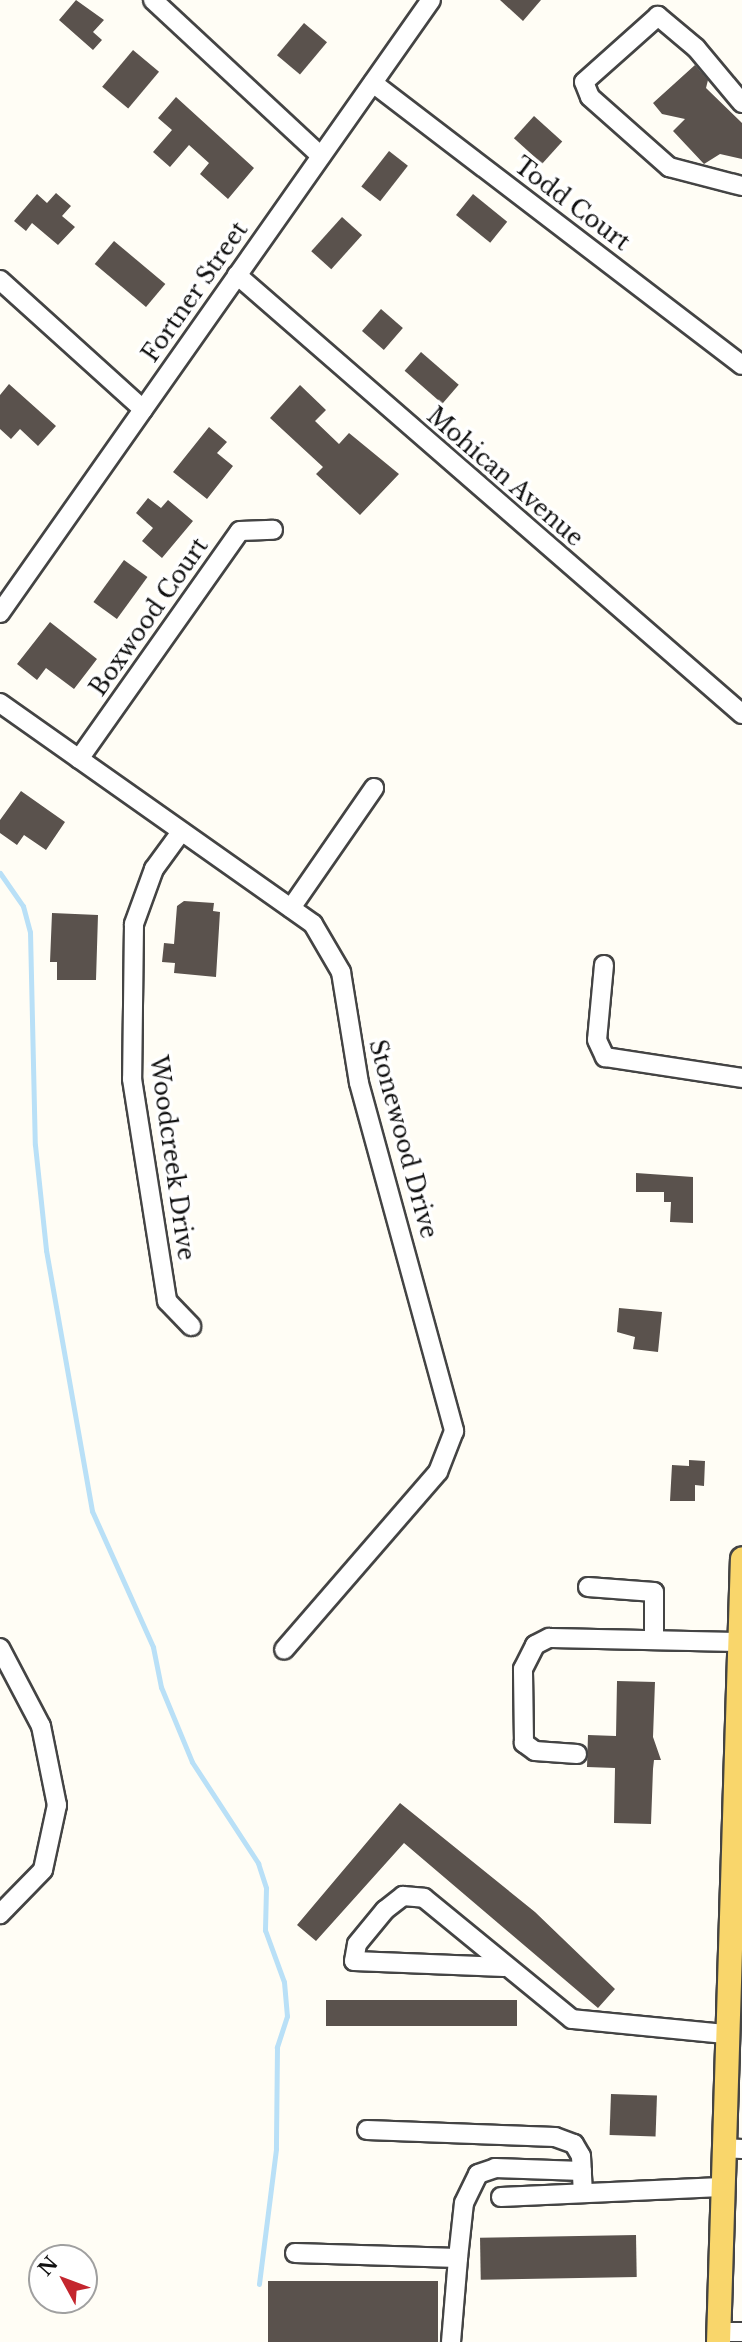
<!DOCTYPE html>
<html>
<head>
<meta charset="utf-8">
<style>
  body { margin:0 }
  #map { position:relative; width:742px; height:2342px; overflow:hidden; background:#fffdf5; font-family:"Libre Baskerville",serif }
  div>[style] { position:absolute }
  .stream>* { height:5px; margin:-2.5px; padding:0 2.5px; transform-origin:2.5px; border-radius:2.5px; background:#b9e0f7 }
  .building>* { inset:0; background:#5a524d; transform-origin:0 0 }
  .roads { filter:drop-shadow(2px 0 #444) drop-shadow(-2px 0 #444) drop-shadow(0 2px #444) drop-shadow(0 -2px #444) }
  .minor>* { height:18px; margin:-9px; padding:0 9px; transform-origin:9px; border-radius:9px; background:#fff }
  .major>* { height:23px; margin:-11.5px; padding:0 11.5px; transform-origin:11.5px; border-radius:11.5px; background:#f9d66b }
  span { translate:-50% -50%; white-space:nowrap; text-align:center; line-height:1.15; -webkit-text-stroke:7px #fff; paint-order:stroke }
  .street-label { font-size:23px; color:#111 }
  .north { position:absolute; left:28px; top:2244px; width:70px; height:70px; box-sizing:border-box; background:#fff; border:2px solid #a0a0a0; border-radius:50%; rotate:311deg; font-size:19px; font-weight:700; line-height:28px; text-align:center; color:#111 }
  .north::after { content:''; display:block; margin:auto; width:24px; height:32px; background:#c4262e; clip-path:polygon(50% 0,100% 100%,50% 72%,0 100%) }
</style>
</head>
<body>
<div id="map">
  <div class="stream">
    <div style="left:0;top:873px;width:40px;rotate:55.1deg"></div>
    <div style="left:23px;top:906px;width:27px;rotate:75deg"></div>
    <div style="left:30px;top:932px;width:213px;rotate:88.7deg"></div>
    <div style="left:35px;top:1145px;width:106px;rotate:84deg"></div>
    <div style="left:46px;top:1250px;width:265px;rotate:80deg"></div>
    <div style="left:92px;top:1511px;width:149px;rotate:65.8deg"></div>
    <div style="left:153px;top:1647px;width:41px;rotate:78.7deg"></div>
    <div style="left:161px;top:1687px;width:81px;rotate:67.5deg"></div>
    <div style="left:192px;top:1762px;width:121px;rotate:56.8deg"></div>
    <div style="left:258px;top:1863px;width:26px;rotate:72deg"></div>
    <div style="left:266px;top:1888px;width:42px;rotate:91.4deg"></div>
    <div style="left:265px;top:1930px;width:55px;rotate:69.9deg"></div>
    <div style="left:284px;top:1982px;width:34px;rotate:85deg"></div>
    <div style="left:287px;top:2016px;width:33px;rotate:108deg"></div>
    <div style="left:277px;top:2047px;width:102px;rotate:90.6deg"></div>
    <div style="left:276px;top:2149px;width:136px;rotate:97.2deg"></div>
  </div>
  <div class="building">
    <div style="clip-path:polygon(76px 0,104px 20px,93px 32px,102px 40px,93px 50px,59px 20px)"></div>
    <div style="clip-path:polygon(500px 0,541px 0,523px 21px)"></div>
    <div style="left:304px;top:23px;width:30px;height:42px;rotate:40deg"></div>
    <div style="left:133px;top:50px;width:34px;height:48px;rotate:40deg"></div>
    <div style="clip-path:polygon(695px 65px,708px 80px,706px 88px,742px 123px,742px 159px,720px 154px,704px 164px,673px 131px,685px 119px,662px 114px,653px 103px)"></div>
    <div style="clip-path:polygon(176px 97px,254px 168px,228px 199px,200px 174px,209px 163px,189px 145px,170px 167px,153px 152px,172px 130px,158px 118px)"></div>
    <div style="left:534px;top:116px;width:38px;height:30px;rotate:42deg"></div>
    <div style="left:389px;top:151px;width:24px;height:45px;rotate:38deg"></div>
    <div style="clip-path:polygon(56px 193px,71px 206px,62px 216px,75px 227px,58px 245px,32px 223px,26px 231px,14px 221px,37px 194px,47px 203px)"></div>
    <div style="left:473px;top:194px;width:44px;height:27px;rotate:39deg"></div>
    <div style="left:342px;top:217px;width:27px;height:46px;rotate:42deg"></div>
    <div style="left:114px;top:241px;width:67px;height:30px;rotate:40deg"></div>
    <div style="left:381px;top:309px;width:29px;height:29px;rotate:41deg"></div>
    <div style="left:421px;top:352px;width:50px;height:25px;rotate:41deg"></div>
    <div style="clip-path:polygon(9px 384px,56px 426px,38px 446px,20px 429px,11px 439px,0 429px,0 395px)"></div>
    <div style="clip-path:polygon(300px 385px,326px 410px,315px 421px,339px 444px,349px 433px,399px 474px,360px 515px,316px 474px,323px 467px,270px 418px)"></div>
    <div style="clip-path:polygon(209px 427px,227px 442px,217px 453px,233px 466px,207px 499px,173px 472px)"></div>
    <div style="clip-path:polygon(148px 498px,161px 508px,168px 500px,193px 521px,162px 558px,142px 541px,153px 528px,136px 513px)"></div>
    <div style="left:124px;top:560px;width:29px;height:52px;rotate:36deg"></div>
    <div style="clip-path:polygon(50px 622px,97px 659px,74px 689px,46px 668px,37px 680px,17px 664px)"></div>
    <div style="clip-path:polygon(21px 791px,65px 822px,46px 850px,24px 835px,17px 845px,0 833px,0 820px)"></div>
    <div style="clip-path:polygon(184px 901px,214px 903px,213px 911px,220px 912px,216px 977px,174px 973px,175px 963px,162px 962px,164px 943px,174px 944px,177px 906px)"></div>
    <div style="clip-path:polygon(52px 913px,98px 915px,96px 980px,57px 980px,57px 962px,50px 962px)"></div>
    <div style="clip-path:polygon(636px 1173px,693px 1177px,693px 1223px,670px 1222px,671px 1202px,664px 1202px,664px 1192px,636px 1192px)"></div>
    <div style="clip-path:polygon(619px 1308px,662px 1312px,658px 1352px,633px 1349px,635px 1337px,617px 1332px)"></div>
    <div style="clip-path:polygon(689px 1460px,705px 1461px,704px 1486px,695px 1485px,695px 1501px,670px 1501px,672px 1465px,689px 1466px)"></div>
    <div style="clip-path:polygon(617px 1681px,655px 1682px,653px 1737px,661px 1760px,654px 1760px,653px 1769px,651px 1824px,614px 1823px,615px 1768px,587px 1767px,588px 1735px,616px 1736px)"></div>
    <div style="clip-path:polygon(400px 1803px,535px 1912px,615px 1989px,598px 2008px,404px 1843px,316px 1941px,297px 1925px)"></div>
    <div style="left:326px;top:2000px;width:191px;height:26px"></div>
    <div style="left:611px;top:2094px;width:46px;height:41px;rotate:2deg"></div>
    <div style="left:636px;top:2235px;width:42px;height:156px;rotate:89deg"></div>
    <div style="left:268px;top:2281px;width:170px;height:61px"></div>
  </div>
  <div class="roads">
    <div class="minor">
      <div style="left:153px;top:0;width:229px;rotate:42.9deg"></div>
      <div style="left:373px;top:83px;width:464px;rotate:37.4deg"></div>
      <div style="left:742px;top:103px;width:72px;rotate:-129.9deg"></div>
      <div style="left:696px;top:48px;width:50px;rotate:-139.9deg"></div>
      <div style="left:658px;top:16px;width:99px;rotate:138.3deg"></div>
      <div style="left:584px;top:82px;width:16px;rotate:68deg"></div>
      <div style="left:590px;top:97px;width:106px;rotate:41.5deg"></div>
      <div style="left:669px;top:167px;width:75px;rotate:14.6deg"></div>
      <div style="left:237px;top:275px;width:669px;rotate:41deg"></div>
      <div style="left:0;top:280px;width:193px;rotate:42.1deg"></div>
      <div style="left:0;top:613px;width:749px;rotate:-54.89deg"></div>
      <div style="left:0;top:703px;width:383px;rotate:35.2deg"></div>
      <div style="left:313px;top:924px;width:56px;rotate:59.7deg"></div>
      <div style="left:341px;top:972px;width:112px;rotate:80.8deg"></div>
      <div style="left:359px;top:1083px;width:361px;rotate:74.7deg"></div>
      <div style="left:454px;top:1431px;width:44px;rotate:111.3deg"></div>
      <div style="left:438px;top:1472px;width:235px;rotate:130.9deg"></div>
      <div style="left:79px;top:759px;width:279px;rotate:-54.8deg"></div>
      <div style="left:240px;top:531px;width:33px;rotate:-2deg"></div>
      <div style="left:181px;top:832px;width:46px;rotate:126.1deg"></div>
      <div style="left:154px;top:869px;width:59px;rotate:110deg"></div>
      <div style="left:134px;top:924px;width:155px;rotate:90.7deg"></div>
      <div style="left:132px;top:1079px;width:225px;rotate:81deg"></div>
      <div style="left:167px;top:1301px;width:35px;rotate:46deg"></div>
      <div style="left:291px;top:908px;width:146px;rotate:-55.3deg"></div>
      <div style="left:604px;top:965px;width:75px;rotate:95.3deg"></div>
      <div style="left:597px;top:1040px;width:19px;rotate:65deg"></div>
      <div style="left:605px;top:1057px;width:139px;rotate:8.7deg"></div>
      <div style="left:588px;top:1587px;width:66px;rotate:4.3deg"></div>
      <div style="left:654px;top:1592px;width:48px;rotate:90deg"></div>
      <div style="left:0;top:1648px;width:88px;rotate:62.3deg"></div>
      <div style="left:41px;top:1726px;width:81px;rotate:78.6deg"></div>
      <div style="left:57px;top:1805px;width:66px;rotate:102.2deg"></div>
      <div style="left:43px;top:1870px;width:62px;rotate:134.3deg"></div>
      <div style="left:577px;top:1754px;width:42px;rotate:-175.9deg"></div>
      <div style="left:535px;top:1751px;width:14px;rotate:-144deg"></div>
      <div style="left:524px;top:1743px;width:74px;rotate:-90.8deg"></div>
      <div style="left:523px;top:1669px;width:27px;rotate:-63deg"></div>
      <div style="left:535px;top:1645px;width:16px;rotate:-27deg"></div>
      <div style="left:549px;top:1638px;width:190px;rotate:1.2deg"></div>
      <div style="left:504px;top:1967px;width:150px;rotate:-177.7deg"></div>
      <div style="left:354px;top:1961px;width:17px;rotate:-80deg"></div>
      <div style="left:357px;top:1944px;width:44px;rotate:-50.5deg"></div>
      <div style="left:385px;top:1910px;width:23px;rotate:-38deg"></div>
      <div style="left:403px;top:1896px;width:21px;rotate:5deg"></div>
      <div style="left:424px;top:1898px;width:191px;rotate:39.3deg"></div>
      <div style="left:572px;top:2019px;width:155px;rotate:5.6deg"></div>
      <div style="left:367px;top:2130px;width:188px;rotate:2.1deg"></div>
      <div style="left:555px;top:2137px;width:20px;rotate:20deg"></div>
      <div style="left:574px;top:2144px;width:14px;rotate:60deg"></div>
      <div style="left:581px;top:2156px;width:37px;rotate:87deg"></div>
      <div style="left:722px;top:2148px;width:20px;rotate:3deg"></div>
      <div style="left:501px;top:2197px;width:220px;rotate:-2.6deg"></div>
      <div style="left:295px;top:2253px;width:163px;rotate:1.8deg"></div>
      <div style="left:458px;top:2258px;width:55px;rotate:-83.8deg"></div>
      <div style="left:464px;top:2203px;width:32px;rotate:-64deg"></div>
      <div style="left:478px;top:2174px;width:18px;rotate:-19deg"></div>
      <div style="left:495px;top:2168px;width:87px;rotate:2deg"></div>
      <div style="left:718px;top:2332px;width:24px"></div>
      <div style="left:451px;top:2342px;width:84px;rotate:-85.2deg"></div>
    </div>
    <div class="major">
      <div style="left:718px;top:2342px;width:784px;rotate:-88.25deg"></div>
    </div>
  </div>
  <div class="street-label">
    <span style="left:572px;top:204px;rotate:37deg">Todd Court</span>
    <span style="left:195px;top:292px;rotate:-55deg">Fortner Street</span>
    <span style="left:505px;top:477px;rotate:41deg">Mohican Avenue</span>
    <span style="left:149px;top:617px;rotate:-55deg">Boxwood Court</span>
    <span style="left:403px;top:1139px;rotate:75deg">Stonewood Drive</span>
    <span style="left:172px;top:1158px;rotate:82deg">Woodcreek Drive</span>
  </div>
  <div class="north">N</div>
</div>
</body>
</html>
